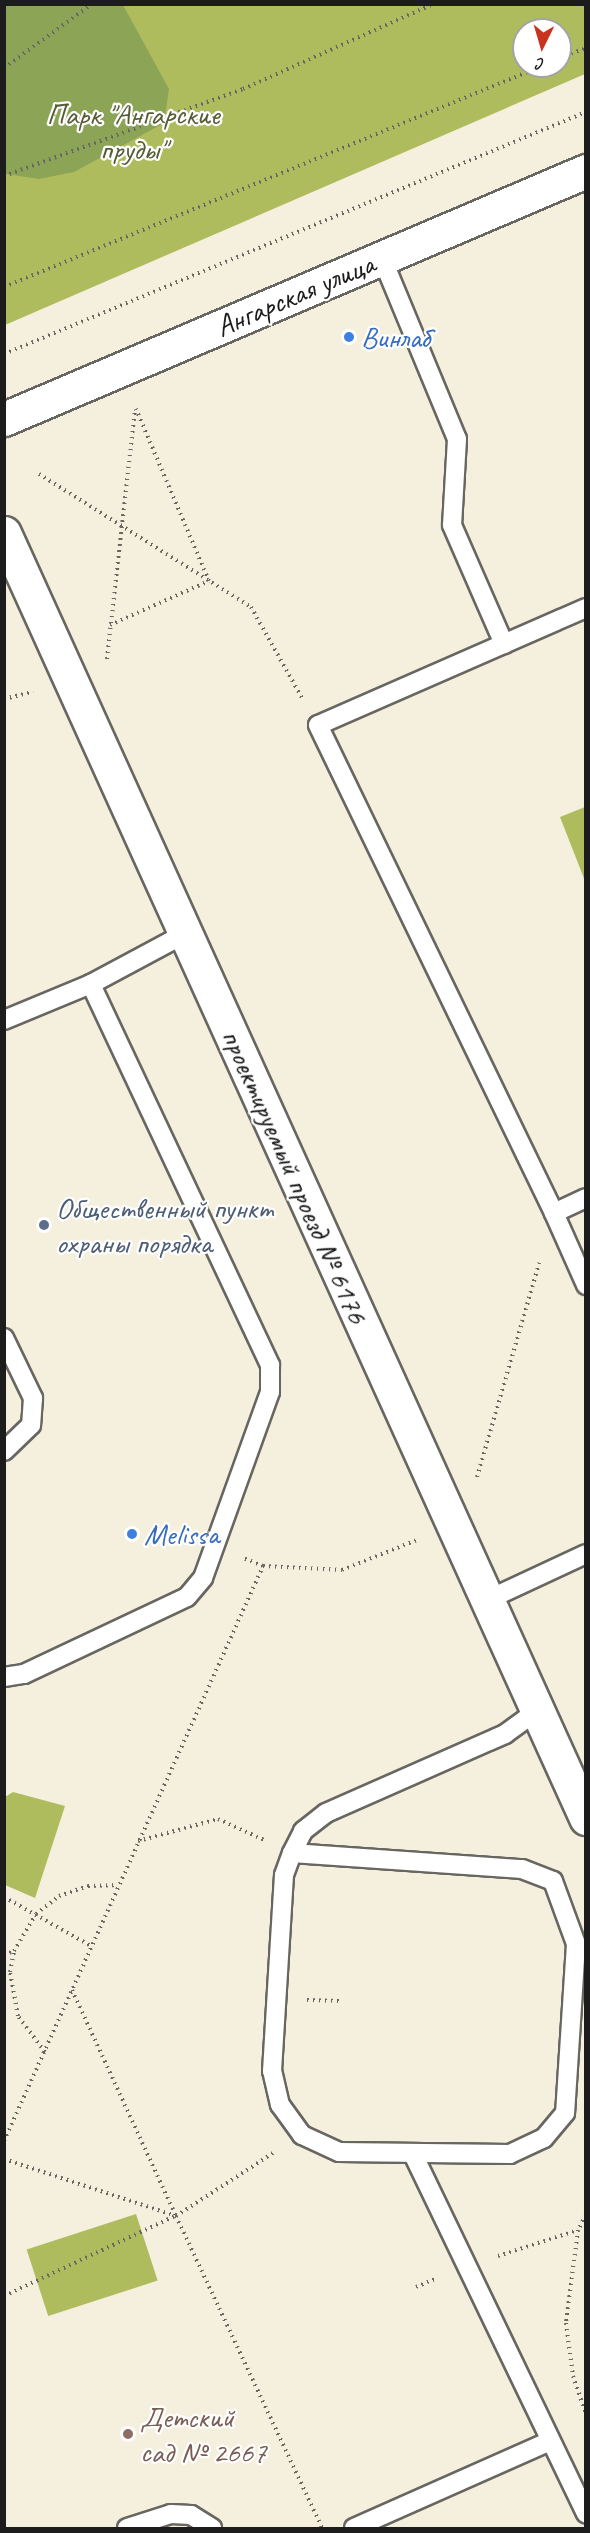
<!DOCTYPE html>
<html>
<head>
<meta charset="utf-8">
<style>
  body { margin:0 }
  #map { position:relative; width:590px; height:2533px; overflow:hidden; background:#f5efdd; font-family:Caveat,sans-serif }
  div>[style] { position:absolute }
  .green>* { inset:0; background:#afbc5e; transform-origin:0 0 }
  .forest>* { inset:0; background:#8ba455 }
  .path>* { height:4px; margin-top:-2px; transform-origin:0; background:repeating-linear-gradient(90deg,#686660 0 1.5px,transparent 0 6px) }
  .roads { filter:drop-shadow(2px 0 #686660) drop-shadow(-2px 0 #686660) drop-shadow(0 2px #686660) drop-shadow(0 -2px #686660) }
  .lane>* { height:18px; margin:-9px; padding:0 9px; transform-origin:9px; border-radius:9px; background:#fff }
  .street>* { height:33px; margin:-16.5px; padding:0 16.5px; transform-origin:16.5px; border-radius:16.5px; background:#fff }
  .secondary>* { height:33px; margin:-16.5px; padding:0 16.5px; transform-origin:16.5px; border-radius:16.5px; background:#fff }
  .dots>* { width:16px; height:16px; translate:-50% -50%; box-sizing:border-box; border:3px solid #fff; border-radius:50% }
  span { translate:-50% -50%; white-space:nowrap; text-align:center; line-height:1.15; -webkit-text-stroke:4.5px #fff; paint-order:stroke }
  .park-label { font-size:30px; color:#575c36 }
  .street-label { font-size:30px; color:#1c1c1c }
  .shop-label { font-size:30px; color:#366cbe }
  .left { translate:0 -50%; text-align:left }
  .service-label { font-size:30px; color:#4e5e75 }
  .education-label { font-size:30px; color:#785e54 }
  .frame { position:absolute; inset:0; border:6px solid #1c1c1c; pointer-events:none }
  .north { position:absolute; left:512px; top:18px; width:60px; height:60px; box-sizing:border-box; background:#fff; border:2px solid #a4a4a4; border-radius:50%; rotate:185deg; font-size:16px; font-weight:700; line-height:24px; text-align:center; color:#1c1c1c }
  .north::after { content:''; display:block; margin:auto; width:21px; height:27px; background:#c8321e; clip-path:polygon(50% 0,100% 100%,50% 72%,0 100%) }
</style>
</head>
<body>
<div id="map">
  <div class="green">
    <div style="clip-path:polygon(evenodd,5px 5px,585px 5px,585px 74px,5px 325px,5px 5px,524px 30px,560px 30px,560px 66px,524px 66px,524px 30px)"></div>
    <div style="clip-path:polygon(585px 807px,585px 881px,560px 817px)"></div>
    <div style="clip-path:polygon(13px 1792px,65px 1806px,35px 1898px,5px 1885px,5px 1797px)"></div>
    <div style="left:136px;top:2214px;width:70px;height:115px;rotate:72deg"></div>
  </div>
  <div class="forest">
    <div style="clip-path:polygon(4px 5px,123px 5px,169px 89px,164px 123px,74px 172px,39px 179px,6px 174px)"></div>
  </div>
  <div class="path">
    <div style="left:560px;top:58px;width:28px;rotate:-21deg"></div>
    <div style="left:4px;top:68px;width:109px;rotate:-36deg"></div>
    <div style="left:4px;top:176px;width:254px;rotate:-20deg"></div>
    <div style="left:243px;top:89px;width:208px;rotate:-24.1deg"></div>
    <div style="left:4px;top:287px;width:582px;rotate:-22.33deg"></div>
    <div style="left:4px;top:354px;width:630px;rotate:-22.58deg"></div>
    <div style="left:39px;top:474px;width:250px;rotate:32.1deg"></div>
    <div style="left:251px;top:607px;width:104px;rotate:60.7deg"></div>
    <div style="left:110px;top:625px;width:108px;rotate:-24deg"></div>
    <div style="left:209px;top:581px;width:187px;rotate:-113deg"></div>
    <div style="left:107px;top:659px;width:250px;rotate:-83.6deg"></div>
    <div style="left:4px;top:699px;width:30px;rotate:-14deg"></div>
    <div style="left:477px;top:1477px;width:223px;rotate:-73.8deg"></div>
    <div style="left:263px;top:1566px;width:79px;rotate:2.9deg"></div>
    <div style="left:342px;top:1570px;width:81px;rotate:-21.8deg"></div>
    <div style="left:138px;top:1841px;width:83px;rotate:-15.4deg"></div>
    <div style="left:218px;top:1819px;width:51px;rotate:24.5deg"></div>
    <div style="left:4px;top:1897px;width:100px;rotate:29.4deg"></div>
    <div style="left:4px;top:1955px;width:11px;rotate:-22deg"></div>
    <div style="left:72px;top:1990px;width:249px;rotate:65.3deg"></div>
    <div style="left:176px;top:2216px;width:119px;rotate:-33deg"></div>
    <div style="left:307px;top:2000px;width:32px;rotate:2deg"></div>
    <div style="left:45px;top:2052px;width:45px;rotate:-126.9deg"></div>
    <div style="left:18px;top:2016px;width:45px;rotate:-100.3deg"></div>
    <div style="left:10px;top:1972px;width:21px;rotate:-79deg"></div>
    <div style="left:14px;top:1951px;width:43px;rotate:-59.3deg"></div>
    <div style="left:36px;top:1914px;width:29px;rotate:-38deg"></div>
    <div style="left:59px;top:1896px;width:31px;rotate:-19deg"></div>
    <div style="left:88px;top:1886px;width:30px;rotate:-2deg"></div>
    <div style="left:4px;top:2141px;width:631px;rotate:-65.75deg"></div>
    <div style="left:263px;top:1566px;width:22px;rotate:-158deg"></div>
    <div style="left:4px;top:2159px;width:181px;rotate:18.3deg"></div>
    <div style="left:176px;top:2216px;width:344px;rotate:64.9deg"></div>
    <div style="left:586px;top:2215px;width:17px;rotate:118deg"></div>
    <div style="left:578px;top:2230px;width:94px;rotate:97.4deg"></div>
    <div style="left:566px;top:2323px;width:53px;rotate:82.5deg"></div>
    <div style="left:573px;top:2376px;width:40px;rotate:71.1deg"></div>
    <div style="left:498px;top:2256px;width:84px;rotate:-18deg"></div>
    <div style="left:416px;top:2287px;width:23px;rotate:-23deg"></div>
    <div style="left:4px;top:2296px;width:189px;rotate:-25.1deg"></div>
  </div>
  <div class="roads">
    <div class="lane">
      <div style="left:382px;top:258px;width:196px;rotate:67.5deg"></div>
      <div style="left:457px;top:439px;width:86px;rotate:93.3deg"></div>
      <div style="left:452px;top:525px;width:130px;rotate:66.4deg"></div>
      <div style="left:586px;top:608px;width:292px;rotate:156.4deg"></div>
      <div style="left:318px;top:725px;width:542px;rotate:64.19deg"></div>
      <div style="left:554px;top:1213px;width:35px;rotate:-25deg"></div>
      <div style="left:4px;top:1020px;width:94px;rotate:-22.5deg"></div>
      <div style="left:91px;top:984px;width:108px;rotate:-28.2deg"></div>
      <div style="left:554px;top:1213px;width:79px;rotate:66deg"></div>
      <div style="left:4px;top:1338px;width:67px;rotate:64.2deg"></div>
      <div style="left:33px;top:1398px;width:27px;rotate:94deg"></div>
      <div style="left:31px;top:1425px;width:37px;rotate:136deg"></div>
      <div style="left:485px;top:1601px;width:111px;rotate:-25deg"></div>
      <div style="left:4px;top:1677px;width:20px;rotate:-9deg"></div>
      <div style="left:24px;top:1674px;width:180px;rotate:-25.3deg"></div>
      <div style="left:187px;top:1597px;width:25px;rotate:-50deg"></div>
      <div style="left:203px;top:1578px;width:198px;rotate:-70.2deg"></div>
      <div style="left:270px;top:1392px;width:27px;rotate:-90deg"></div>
      <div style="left:270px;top:1365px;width:421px;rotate:-115.2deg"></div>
      <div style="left:292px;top:1853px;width:231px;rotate:4deg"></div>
      <div style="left:522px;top:1869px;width:33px;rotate:21deg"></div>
      <div style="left:553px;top:1881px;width:67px;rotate:69.9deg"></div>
      <div style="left:576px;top:1944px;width:169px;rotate:93.7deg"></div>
      <div style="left:565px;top:2113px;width:33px;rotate:130deg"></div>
      <div style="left:544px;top:2138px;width:38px;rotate:155deg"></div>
      <div style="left:510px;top:2154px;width:171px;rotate:-179.3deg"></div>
      <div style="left:339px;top:2152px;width:41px;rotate:-155.3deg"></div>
      <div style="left:302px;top:2135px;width:37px;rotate:-126deg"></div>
      <div style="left:280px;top:2105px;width:35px;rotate:-103deg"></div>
      <div style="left:272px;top:2071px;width:196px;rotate:-86.5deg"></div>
      <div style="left:284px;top:1875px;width:23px;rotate:-70deg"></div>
      <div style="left:292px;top:1853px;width:25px;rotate:-63deg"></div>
      <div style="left:303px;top:1831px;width:29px;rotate:-38deg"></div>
      <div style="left:326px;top:1813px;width:196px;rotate:-23.8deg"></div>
      <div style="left:505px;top:1734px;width:37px;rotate:-36deg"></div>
      <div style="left:413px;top:2154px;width:399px;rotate:64.3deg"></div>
      <div style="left:127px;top:2528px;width:46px;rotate:-17.7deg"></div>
      <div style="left:171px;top:2514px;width:20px;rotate:3deg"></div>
      <div style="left:191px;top:2515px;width:25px;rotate:32deg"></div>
      <div style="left:354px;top:2528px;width:214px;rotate:-23.9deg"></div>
    </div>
    <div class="street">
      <div style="left:4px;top:533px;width:1411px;rotate:65.63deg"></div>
    </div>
    <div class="secondary">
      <div style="left:4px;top:419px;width:633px;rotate:-23.08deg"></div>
    </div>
  </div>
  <div class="dots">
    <div style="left:349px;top:337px;background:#3f7fe0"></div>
    <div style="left:44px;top:1225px;background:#5c6f8a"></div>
    <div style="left:132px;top:1534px;background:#3f7fe0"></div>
    <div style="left:128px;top:2434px;background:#8d6e63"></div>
  </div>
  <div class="park-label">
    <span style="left:133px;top:131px">Парк "Ангарские<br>пруды"</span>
  </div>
  <div class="street-label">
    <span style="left:295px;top:295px;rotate:-23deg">Ангарская улица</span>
    <span style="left:295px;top:1176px;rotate:66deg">проектируемый проезд № 6176</span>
  </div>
  <div class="shop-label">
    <span class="left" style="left:361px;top:337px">Винлаб</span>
    <span class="left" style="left:144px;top:1534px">Melissa</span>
  </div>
  <div class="service-label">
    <span class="left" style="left:56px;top:1225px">Общественный пункт<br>охраны порядка</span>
  </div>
  <div class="education-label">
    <span class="left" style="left:140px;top:2434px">Детский<br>сад № 2667</span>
  </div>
  <div class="frame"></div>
  <div class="north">С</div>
</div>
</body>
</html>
